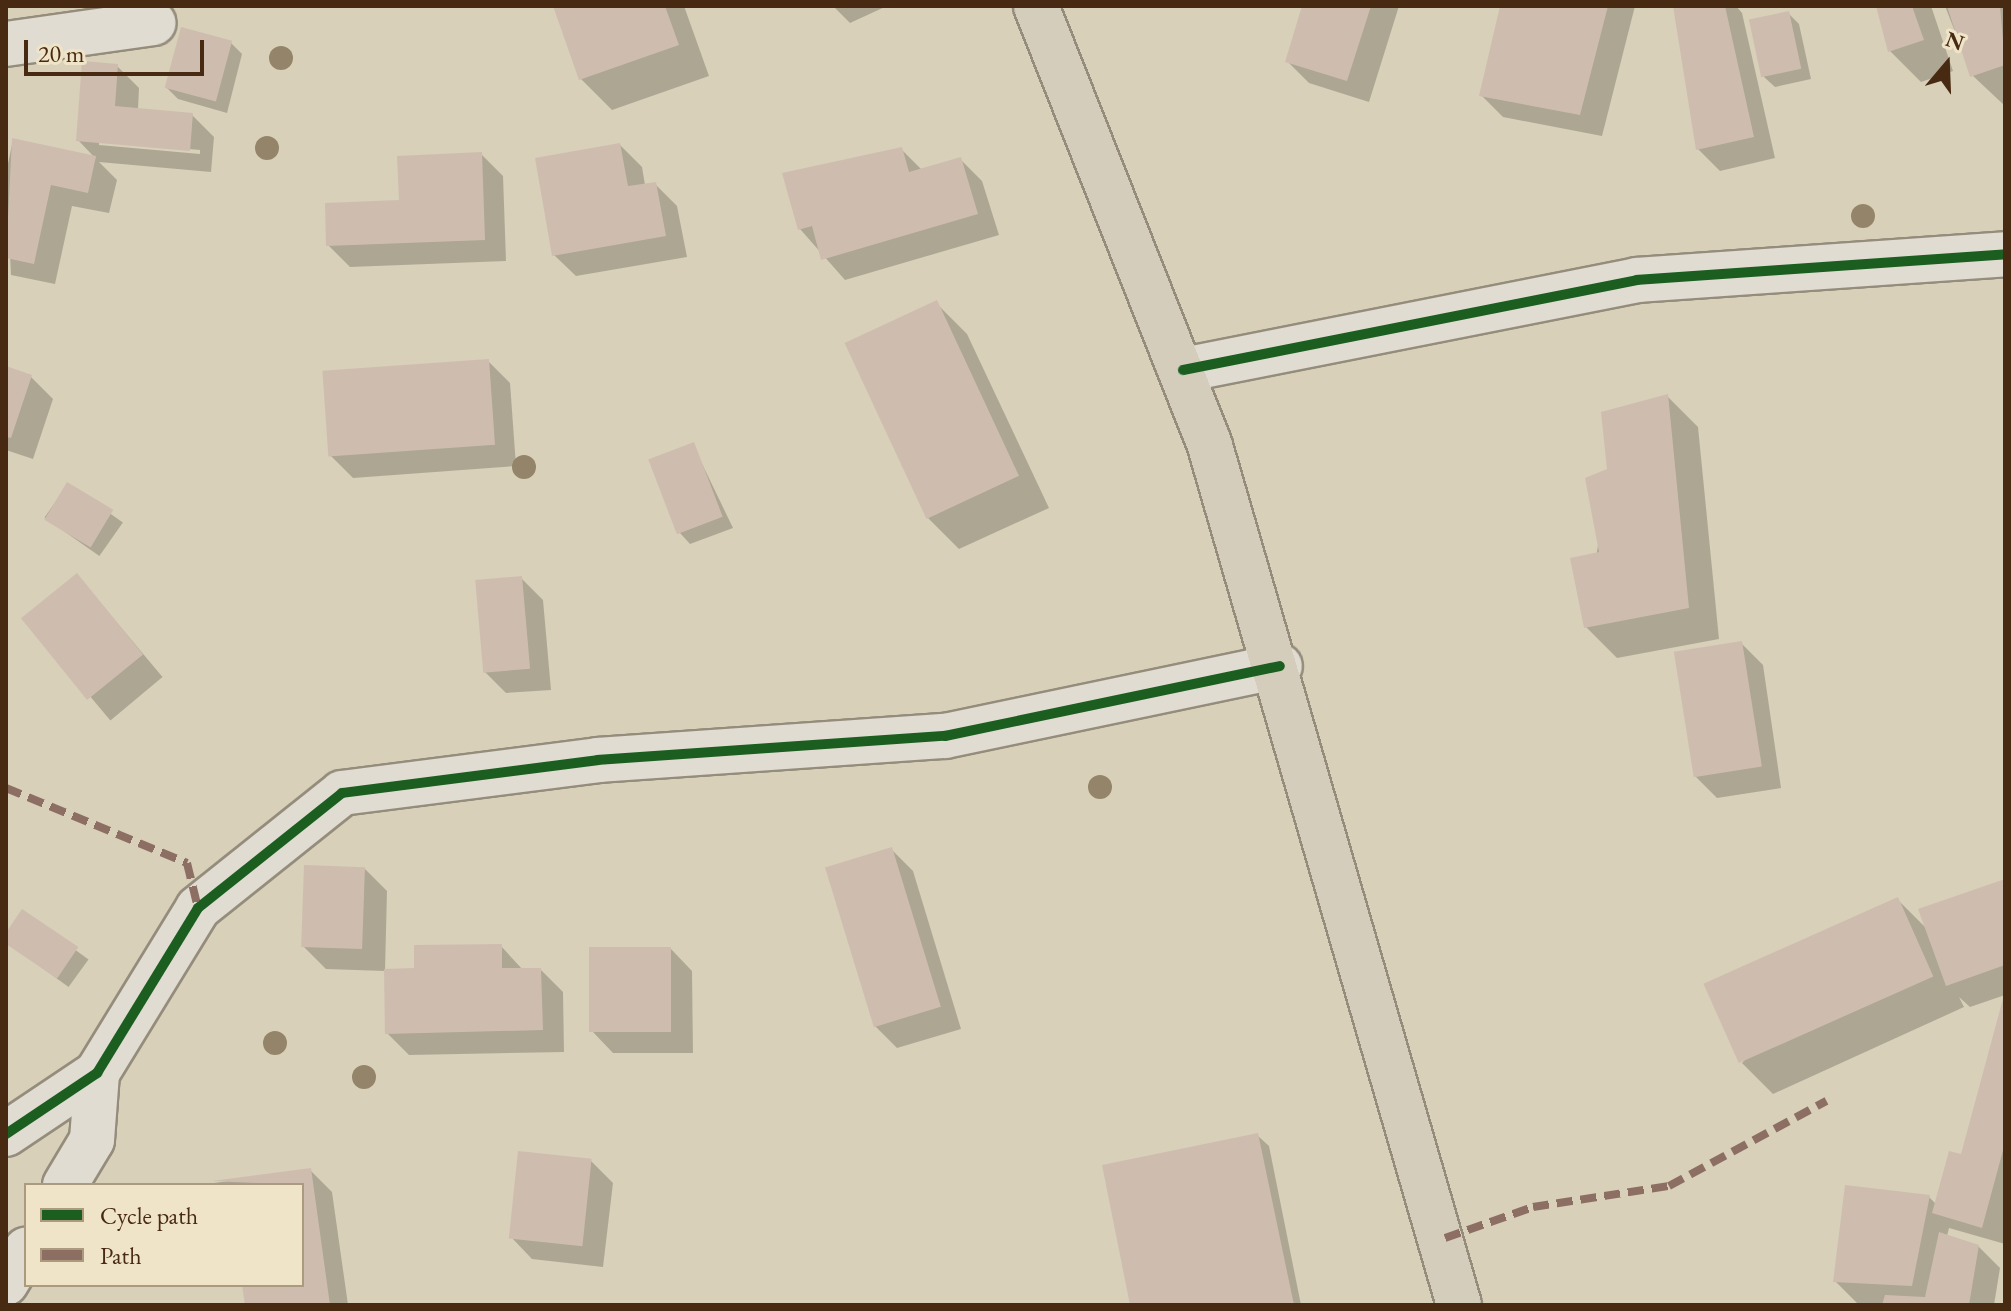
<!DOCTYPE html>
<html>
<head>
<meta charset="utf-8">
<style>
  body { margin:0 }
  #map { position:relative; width:2011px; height:1311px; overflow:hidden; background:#d8d0b8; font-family:"EB Garamond",serif }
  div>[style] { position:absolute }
  .shadow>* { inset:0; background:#0003; transform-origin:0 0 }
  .building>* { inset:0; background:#cebdaf; transform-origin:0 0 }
  .roads { filter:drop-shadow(2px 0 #958c7c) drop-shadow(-2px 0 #958c7c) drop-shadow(0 2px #958c7c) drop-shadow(0 -2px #958c7c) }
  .minor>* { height:44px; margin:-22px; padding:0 22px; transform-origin:22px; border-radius:22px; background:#e0dcd1 }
  .major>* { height:44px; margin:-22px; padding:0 22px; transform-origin:22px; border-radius:22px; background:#d5cdbc }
  .quiet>* { height:8px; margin-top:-4px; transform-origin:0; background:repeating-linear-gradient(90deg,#8d6e63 0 16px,transparent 0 24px) }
  .cycleway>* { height:10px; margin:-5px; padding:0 5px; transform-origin:5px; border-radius:5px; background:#1b5e20 }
  .trees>* { width:24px; height:24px; margin:-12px; border-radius:50%; background:#94856a }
  span { translate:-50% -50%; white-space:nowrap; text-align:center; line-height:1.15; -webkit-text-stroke:8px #efe4c8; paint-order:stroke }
  .frame { position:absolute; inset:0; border:8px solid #482a12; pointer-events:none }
  .legend { position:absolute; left:24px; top:1183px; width:280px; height:104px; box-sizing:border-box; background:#efe4c8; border:2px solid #ac9a7f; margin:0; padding:10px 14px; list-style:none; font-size:24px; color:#482a12 }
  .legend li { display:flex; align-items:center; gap:16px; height:40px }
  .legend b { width:40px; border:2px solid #ac9a7f }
  .north { position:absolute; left:1907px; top:24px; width:80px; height:80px; -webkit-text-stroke:6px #efe4c8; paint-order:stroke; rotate:19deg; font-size:22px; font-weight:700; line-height:32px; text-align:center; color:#482a12 }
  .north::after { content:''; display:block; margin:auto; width:28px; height:36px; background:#482a12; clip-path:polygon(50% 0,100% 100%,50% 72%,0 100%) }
  .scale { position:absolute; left:24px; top:40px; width:180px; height:36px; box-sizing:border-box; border:4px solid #482a12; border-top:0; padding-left:10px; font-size:24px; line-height:28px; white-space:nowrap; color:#482a12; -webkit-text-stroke:6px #efe4c8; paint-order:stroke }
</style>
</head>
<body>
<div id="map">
  <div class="shadow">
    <div style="clip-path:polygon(555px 6px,684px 6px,709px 76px,612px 110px,581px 79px)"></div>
    <div style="clip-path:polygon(833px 6px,887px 6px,850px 23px)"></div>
    <div style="clip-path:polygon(1304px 6px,1399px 6px,1369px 102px,1309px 83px,1287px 61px)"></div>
    <div style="clip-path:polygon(1502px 6px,1635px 6px,1602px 136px,1503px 117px,1481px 95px)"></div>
    <div style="clip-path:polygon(1675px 6px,1736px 6px,1742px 13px,1775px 158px,1720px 171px,1698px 149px)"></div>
    <div style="clip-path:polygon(1870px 6px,1931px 6px,1953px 71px,1921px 82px,1890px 51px,1878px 8px)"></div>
    <div style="clip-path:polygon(1945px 6px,2005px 6px,2005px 106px,1972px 75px)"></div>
    <div style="clip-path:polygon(1788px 13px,1799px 24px,1811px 79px,1775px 87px,1764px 77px)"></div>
    <div style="clip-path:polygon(231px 43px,242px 54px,227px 113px,178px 99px,167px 88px)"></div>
    <div style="clip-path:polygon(evenodd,117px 66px,139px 88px,138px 110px,192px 115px,214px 137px,211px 172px,99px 162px,117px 180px,109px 213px,72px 206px,55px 284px,11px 275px,6px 173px,13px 140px,96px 159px,78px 140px,117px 66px,99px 141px,200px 150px,200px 154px,99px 145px,99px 141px)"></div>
    <div style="clip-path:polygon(620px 145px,642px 167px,645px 185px,655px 184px,677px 206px,687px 257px,576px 276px,554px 255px)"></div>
    <div style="clip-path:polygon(901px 149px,922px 170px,960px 159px,982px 181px,999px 235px,845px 280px,800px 229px,784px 175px)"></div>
    <div style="clip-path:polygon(481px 154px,503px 176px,506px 261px,350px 267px,328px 245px)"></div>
    <div style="clip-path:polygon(936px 303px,967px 334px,1049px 508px,959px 549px,928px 518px)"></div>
    <div style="clip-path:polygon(488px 361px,510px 383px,516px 466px,353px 478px,331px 456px)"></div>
    <div style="clip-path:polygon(6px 368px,31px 377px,53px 399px,33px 459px,6px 450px)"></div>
    <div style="clip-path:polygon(1667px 396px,1698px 427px,1719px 639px,1617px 658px,1586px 627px,1609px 470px)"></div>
    <div style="clip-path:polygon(693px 445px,733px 528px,690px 544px,680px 533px)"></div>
    <div style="left:68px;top:484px;width:67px;height:41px;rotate:35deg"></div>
    <div style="left:77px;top:575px;width:133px;height:68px;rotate:50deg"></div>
    <div style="clip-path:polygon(521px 578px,543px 600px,551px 690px,506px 693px,484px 671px)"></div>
    <div style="clip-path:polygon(1741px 643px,1763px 665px,1781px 788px,1717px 798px,1695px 776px)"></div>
    <div style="clip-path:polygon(891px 849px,913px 871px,961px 1029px,897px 1048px,875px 1026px)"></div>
    <div style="clip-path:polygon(365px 869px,387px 891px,385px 971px,326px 969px,304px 947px)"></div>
    <div style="clip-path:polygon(2005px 881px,2005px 995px,1970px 1007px,1959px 997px,1964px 1007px,1773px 1094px,1742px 1063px,1897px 899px,1928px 930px)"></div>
    <div style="left:23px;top:912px;width:81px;height:34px;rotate:36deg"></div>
    <div style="clip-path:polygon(501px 946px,523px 970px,541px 970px,563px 992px,564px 1052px,409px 1055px,387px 1033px)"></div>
    <div style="clip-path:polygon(671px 949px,692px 971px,693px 1053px,613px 1053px,592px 1031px)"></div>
    <div style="clip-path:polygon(2005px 1000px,2005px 1244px,1949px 1228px,1947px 1236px,1978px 1246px,2000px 1268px,1994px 1305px,1857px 1303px,1835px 1281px,1929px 1197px,1936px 1204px,1963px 1157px)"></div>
    <div style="clip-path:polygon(1258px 1136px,1269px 1146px,1301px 1305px,1133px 1305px)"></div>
    <div style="clip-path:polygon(591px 1161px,613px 1183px,603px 1267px,532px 1259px,511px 1237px)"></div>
    <div style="clip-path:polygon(310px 1170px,332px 1192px,348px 1305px,247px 1305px,244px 1285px,302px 1285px,302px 1185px,214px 1183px)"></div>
  </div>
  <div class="building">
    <div style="clip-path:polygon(553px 6px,665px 6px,679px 45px,579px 80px)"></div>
    <div style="clip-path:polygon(1302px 6px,1371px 6px,1347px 81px,1285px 62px)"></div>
    <div style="clip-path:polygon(1500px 6px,1608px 6px,1580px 115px,1479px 96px)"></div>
    <div style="clip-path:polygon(1673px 6px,1725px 6px,1754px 137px,1696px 150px)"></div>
    <div style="clip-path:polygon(1876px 6px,1912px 6px,1924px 40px,1888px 52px)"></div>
    <div style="clip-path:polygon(1947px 6px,2000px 6px,2005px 65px,1970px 77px)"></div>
    <div style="left:1789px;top:11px;width:59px;height:41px;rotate:78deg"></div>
    <div style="left:181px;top:27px;width:53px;height:63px;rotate:15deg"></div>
    <div style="clip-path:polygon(82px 61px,118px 64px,115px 106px,193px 113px,190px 151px,76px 141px)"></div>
    <div style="clip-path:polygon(12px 138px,96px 156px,88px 193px,51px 185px,34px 264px,6px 258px)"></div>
    <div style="clip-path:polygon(620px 143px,628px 186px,656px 182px,666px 236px,552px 256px,535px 158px)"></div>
    <div style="clip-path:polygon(902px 147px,909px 172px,961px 157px,978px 214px,821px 260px,812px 226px,798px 230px,782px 173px)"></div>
    <div style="clip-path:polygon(482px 152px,485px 240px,326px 246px,325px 203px,399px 200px,397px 156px)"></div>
    <div style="left:937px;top:300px;width:194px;height:102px;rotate:65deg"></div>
    <div style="left:489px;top:359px;width:86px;height:167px;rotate:86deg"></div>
    <div style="clip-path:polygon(6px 366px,32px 375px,11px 438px,6px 437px)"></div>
    <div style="clip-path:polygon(1668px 394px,1689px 608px,1584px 628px,1570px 558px,1599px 552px,1585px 478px,1607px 469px,1601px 412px)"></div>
    <div style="left:694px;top:442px;width:80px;height:49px;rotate:69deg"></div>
    <div style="left:67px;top:482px;width:54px;height:44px;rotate:31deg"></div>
    <div style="left:77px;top:573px;width:105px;height:72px;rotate:51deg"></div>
    <div style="left:522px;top:576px;width:93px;height:47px;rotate:85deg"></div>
    <div style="left:1742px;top:641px;width:127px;height:69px;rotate:81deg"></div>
    <div style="left:892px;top:847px;width:167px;height:70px;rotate:73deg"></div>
    <div style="left:304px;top:865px;width:61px;height:82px;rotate:2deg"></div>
    <div style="clip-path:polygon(2005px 879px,2005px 965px,1946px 986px,1918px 909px)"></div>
    <div style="left:1898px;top:897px;width:87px;height:213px;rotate:66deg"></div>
    <div style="left:22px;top:909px;width:68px;height:38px;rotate:34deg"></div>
    <div style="clip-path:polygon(502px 944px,502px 968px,541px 968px,543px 1030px,385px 1034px,384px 969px,414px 968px,414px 945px)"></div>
    <div style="left:589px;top:947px;width:82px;height:85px"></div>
    <div style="clip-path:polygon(2004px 995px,2005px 1143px,1982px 1228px,1932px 1213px,1949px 1151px,1961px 1154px)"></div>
    <div style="clip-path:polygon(1258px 1133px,1294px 1305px,1130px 1305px,1102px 1165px)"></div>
    <div style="left:518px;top:1151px;width:74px;height:88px;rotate:6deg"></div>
    <div style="clip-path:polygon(311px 1168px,330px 1305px,245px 1305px,242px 1285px,302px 1285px,302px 1185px,212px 1181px)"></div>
    <div style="clip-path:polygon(1845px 1185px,1930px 1195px,1912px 1286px,1833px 1282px)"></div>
    <div style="clip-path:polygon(1939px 1232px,1979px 1245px,1969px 1305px,1882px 1305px,1885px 1295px,1925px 1297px)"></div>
  </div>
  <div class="roads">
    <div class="minor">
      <div style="left:6px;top:44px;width:149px;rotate:-8.1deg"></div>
      <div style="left:1183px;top:370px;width:463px;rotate:-11.2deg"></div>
      <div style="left:1637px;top:280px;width:369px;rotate:-4deg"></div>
      <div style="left:6px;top:1134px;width:110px;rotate:-33.8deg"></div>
      <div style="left:97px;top:1073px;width:193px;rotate:-58.5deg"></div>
      <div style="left:198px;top:908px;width:184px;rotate:-38.6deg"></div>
      <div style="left:342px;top:793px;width:258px;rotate:-7.3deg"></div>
      <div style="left:598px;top:760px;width:348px;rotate:-4deg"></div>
      <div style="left:945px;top:736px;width:342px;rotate:-11.8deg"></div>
      <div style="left:65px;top:1185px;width:52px;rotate:-59deg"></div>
      <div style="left:92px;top:1140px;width:67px;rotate:-85.7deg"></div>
      <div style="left:6px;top:1283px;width:39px;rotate:-59deg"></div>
    </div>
    <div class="major">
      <div style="left:1036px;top:6px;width:473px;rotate:68.4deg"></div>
      <div style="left:1210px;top:446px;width:894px;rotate:73.83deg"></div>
    </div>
  </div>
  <div class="quiet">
    <div style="left:6px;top:788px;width:196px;rotate:22.5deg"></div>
    <div style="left:187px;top:863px;width:46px;rotate:76.3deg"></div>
    <div style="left:1445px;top:1238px;width:93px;rotate:-19.4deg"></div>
    <div style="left:1533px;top:1207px;width:138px;rotate:-8.8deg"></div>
    <div style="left:1669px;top:1186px;width:179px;rotate:-28.4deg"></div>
  </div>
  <div class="cycleway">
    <div style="left:1183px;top:370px;width:463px;rotate:-11.2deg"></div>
    <div style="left:1637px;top:280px;width:369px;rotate:-4deg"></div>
    <div style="left:6px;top:1134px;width:110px;rotate:-33.8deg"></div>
    <div style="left:97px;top:1073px;width:193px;rotate:-58.5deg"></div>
    <div style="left:198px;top:908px;width:184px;rotate:-38.6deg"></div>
    <div style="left:342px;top:793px;width:258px;rotate:-7.3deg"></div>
    <div style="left:598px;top:760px;width:348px;rotate:-4deg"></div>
    <div style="left:945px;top:736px;width:342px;rotate:-11.8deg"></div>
  </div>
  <div class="trees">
    <div style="left:281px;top:58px"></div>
    <div style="left:267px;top:148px"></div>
    <div style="left:1863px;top:216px"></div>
    <div style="left:524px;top:467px"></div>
    <div style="left:1100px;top:787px"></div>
    <div style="left:275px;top:1043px"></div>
    <div style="left:364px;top:1077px"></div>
  </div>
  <div class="frame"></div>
  <ul class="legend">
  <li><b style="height:10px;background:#1b5e20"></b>Cycle path</li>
  <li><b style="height:10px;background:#8d6e63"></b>Path</li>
  </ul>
  <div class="north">N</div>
  <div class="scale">20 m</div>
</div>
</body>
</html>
